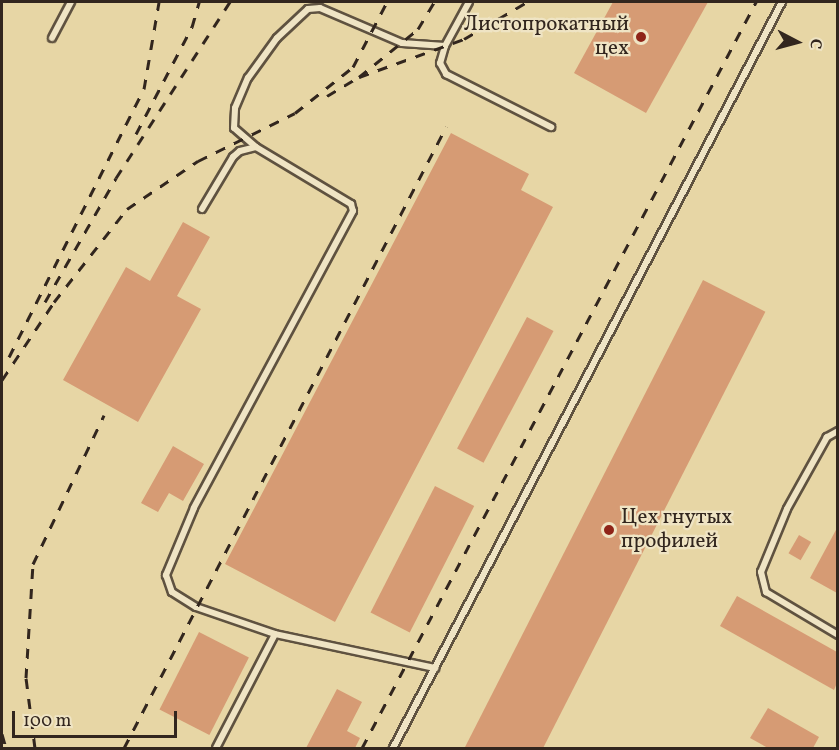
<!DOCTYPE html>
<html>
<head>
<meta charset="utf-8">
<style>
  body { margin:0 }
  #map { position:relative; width:839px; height:750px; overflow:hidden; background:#e7d6a5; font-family:Vollkorn,serif }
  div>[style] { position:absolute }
  .building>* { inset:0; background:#d69b74; transform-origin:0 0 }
  .roads { filter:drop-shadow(2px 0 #5f5240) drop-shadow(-2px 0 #5f5240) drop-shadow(0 2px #5f5240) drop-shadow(0 -2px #5f5240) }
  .service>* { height:6px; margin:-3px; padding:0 3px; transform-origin:3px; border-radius:3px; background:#efe4c4 }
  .rail>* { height:3px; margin-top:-1.5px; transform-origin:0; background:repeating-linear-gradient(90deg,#32261e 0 10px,transparent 0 20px) }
  .dots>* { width:16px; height:16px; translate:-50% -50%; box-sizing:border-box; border:3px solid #efe4c4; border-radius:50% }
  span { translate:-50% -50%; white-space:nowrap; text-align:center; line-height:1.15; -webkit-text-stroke:4.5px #efe4c4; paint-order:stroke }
  .poi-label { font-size:21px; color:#32261e }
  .right { translate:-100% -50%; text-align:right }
  .left { translate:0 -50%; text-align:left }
  .frame { position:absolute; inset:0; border:3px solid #32261e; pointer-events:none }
  .north { position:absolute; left:767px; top:12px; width:60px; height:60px; -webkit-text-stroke:4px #efe4c4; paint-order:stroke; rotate:96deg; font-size:16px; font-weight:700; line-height:24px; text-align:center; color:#32261e }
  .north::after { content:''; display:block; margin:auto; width:21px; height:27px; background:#32261e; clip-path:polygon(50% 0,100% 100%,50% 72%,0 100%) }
  .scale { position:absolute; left:12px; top:711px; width:165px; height:27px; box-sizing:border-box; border:3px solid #32261e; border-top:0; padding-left:8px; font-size:18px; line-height:21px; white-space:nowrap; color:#32261e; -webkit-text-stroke:4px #efe4c4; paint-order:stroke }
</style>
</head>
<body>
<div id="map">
  <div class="building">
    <div style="clip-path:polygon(613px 2px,708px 2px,646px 113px,574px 73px)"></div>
    <div style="clip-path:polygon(451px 133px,529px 174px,521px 190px,553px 207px,335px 622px,225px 564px)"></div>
    <div style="clip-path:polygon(183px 222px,210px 237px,177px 296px,201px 309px,138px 422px,63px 380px,126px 267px,150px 281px)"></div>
    <div style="left:703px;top:280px;width:70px;height:531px;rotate:27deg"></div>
    <div style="left:527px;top:317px;width:30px;height:149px;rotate:28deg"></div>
    <div style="clip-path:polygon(173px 446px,204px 464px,183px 501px,169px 493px,158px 512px,141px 503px)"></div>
    <div style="left:435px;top:486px;width:44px;height:142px;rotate:27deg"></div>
    <div style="clip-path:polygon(837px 528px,837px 593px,810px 578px)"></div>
    <div style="left:799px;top:535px;width:14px;height:21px;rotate:30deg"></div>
    <div style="clip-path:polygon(737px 596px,837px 652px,837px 683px,834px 690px,720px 626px)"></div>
    <div style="left:199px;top:632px;width:56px;height:87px;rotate:27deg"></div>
    <div style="clip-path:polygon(337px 689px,362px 702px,347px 731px,360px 738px,355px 748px,306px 748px)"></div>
    <div style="clip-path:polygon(768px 708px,819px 737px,813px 748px,768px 748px,750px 738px)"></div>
  </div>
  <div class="roads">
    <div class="service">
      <div style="left:469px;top:2px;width:50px;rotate:118.6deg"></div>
      <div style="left:445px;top:46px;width:18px;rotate:106deg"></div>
      <div style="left:440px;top:63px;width:13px;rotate:61deg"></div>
      <div style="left:446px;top:74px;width:118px;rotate:26.8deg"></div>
      <div style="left:52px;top:38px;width:41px;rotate:-62.2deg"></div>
      <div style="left:256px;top:147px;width:29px;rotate:-139deg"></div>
      <div style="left:234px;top:128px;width:20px;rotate:-87deg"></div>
      <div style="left:235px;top:108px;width:33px;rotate:-67deg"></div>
      <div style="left:248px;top:78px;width:49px;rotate:-54.1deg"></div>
      <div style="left:277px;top:38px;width:42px;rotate:-43.1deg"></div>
      <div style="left:308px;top:9px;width:12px;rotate:-5deg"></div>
      <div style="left:320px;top:8px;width:89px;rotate:23.1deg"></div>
      <div style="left:402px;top:43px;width:43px;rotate:4deg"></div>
      <div style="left:202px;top:209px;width:61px;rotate:-59.2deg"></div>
      <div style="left:233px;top:157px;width:9px;rotate:-41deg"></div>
      <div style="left:240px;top:151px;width:16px;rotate:-14deg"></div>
      <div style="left:256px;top:147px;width:111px;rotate:31deg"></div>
      <div style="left:351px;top:204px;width:7px;rotate:74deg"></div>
      <div style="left:353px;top:211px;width:337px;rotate:118.2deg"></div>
      <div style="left:194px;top:508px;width:73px;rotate:112.7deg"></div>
      <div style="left:166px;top:575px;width:18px;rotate:71deg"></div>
      <div style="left:172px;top:592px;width:28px;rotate:32deg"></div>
      <div style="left:196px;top:607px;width:83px;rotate:18.9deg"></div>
      <div style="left:838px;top:431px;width:13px;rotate:151deg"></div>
      <div style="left:827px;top:437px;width:82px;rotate:119.1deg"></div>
      <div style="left:787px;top:509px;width:68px;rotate:112.4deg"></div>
      <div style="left:761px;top:572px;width:21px;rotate:76deg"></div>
      <div style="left:766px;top:592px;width:84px;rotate:30.8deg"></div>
      <div style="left:216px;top:748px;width:128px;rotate:-62.6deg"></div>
      <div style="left:275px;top:634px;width:164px;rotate:12deg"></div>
      <div style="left:393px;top:748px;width:841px;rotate:-62.46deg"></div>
    </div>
  </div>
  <div class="rail">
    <div style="left:359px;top:77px;width:112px;rotate:-19.9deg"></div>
    <div style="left:464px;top:39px;width:73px;rotate:-30.4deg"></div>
    <div style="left:327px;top:96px;width:37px;rotate:-31deg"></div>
    <div style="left:359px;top:77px;width:76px;rotate:-39.1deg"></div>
    <div style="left:418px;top:29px;width:31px;rotate:-59deg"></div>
    <div style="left:136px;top:134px;width:121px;rotate:-62.4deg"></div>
    <div style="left:192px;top:27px;width:26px;rotate:-74deg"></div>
    <div style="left:45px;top:302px;width:143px;rotate:-60.2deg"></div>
    <div style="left:116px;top:178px;width:210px;rotate:-57.1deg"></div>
    <div style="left:9px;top:357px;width:300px;rotate:-63.3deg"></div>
    <div style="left:144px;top:89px;width:88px;rotate:-80.2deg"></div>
    <div style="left:2px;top:380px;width:94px;rotate:-56.3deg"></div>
    <div style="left:54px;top:302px;width:118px;rotate:-51.9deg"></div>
    <div style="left:127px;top:209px;width:86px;rotate:-34.1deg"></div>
    <div style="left:198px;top:161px;width:108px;rotate:-26.3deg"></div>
    <div style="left:295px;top:113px;width:74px;rotate:-38.4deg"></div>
    <div style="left:353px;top:67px;width:73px;rotate:-62.4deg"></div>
    <div style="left:2px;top:734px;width:15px;rotate:74deg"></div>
    <div style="left:35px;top:748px;width:71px;rotate:-97.3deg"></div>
    <div style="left:26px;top:678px;width:114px;rotate:-86.5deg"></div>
    <div style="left:33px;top:564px;width:165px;rotate:-64.5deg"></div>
    <div style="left:124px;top:748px;width:700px;rotate:-62.59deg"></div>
    <div style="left:362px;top:748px;width:844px;rotate:-62.16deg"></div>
  </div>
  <div class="dots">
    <div style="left:641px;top:37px;background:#8f2418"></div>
    <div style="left:609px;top:530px;background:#8f2418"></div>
  </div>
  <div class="poi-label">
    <span class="right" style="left:629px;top:37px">Листопрокатный<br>цех</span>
    <span class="left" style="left:621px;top:530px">Цех гнутых<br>профилей</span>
  </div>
  <div class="frame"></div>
  <div class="north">С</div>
  <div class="scale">100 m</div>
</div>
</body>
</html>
